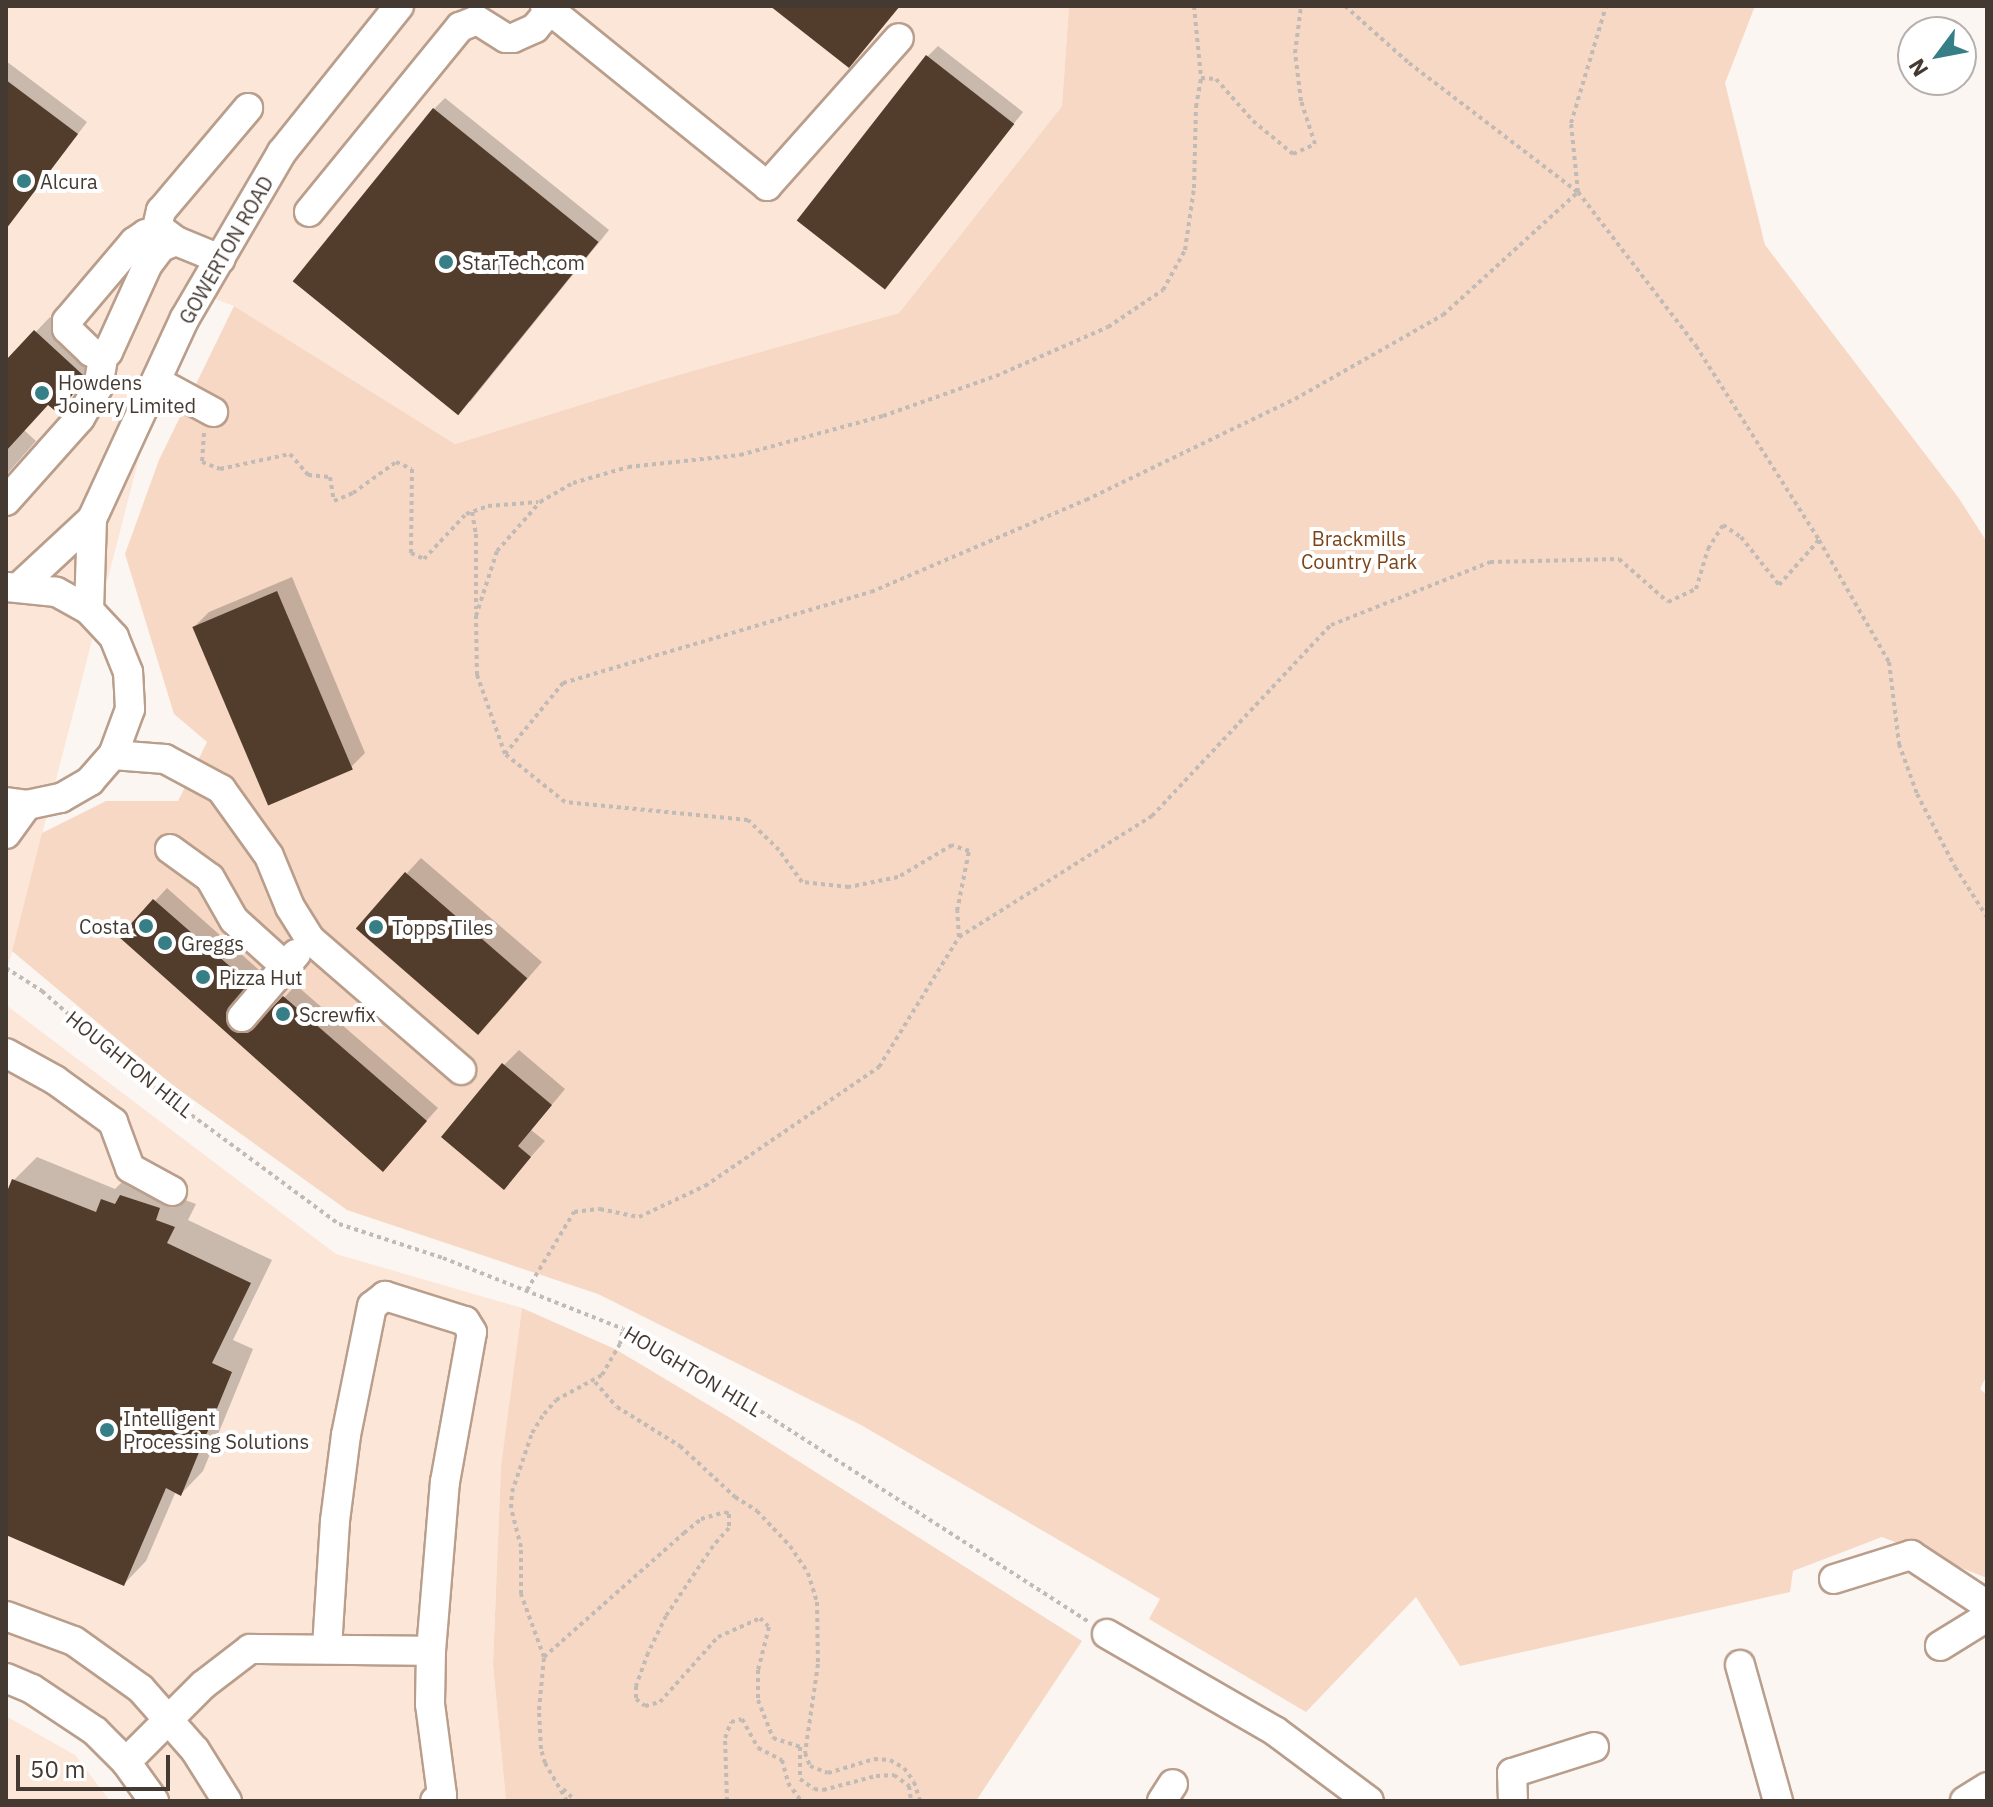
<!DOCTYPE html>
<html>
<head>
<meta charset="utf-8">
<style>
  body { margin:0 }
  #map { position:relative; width:1993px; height:1807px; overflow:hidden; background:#fcf6f2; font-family:"IBM Plex Sans",sans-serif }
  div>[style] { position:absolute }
  .built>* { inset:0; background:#fce6d8 }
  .green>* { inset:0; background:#f6d8c4 }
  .shadow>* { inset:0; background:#0003 }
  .building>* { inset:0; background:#523c2c; transform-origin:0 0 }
  .path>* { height:4px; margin-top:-2px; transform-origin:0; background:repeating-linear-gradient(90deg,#c1bab5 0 4px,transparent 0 8px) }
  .roads { filter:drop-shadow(2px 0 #b99e8c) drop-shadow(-2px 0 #b99e8c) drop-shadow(0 2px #b99e8c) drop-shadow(0 -2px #b99e8c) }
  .minor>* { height:28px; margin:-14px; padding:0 14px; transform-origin:14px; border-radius:14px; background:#fff }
  .dots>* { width:22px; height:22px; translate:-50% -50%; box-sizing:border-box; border:4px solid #fff; border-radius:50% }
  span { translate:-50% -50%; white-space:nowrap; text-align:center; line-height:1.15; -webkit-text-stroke:8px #fff; paint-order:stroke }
  .poi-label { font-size:20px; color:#453a32 }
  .left { translate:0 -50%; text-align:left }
  .right { translate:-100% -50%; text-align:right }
  .street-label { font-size:20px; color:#453a32 }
  .park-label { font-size:20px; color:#7c4418 }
  .frame { position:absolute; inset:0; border:8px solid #453a32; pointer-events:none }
  .north { position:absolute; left:1897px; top:16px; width:80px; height:80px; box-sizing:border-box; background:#fff; border:2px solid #b5b0ad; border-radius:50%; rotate:238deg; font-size:22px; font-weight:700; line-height:32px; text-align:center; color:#453a32 }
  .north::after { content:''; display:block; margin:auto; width:28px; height:36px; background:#377f87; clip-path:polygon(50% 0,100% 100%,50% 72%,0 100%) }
  .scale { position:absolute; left:16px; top:1755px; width:154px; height:36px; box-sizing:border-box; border:4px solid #453a32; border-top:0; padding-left:10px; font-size:24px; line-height:28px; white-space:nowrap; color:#453a32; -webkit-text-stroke:6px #fff; paint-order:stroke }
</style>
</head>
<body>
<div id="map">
  <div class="built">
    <div style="clip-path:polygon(6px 6px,1069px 6px,1062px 106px,899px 313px,664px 379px,455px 444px,234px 306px,183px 287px,6px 974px)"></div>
    <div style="clip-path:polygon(6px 1005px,336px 1254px,522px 1308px,501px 1467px,493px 1664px,506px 1801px,171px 1801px,116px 1727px,38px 1677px,6px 1668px)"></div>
    <div style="clip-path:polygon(6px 1716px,75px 1755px,110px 1801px,6px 1801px)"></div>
  </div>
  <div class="green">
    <div style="clip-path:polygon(1069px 6px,1755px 6px,1725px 83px,1765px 245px,1958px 497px,1987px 542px,1987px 1375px,1980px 1389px,1987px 1395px,1987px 1578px,1882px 1537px,1793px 1571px,1790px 1592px,1460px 1666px,1416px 1597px,1306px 1712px,1149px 1619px,1160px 1599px,861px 1425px,598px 1294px,347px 1210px,171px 1084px,12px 951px,42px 833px,106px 801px,178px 801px,207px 742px,174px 714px,125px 554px,159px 460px,234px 306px,455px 444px,664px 379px,899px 313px,1062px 106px)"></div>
    <div style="clip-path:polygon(522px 1308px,615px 1349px,732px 1419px,1082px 1641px,976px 1801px,506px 1801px,493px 1664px,501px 1466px)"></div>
  </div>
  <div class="shadow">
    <div style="clip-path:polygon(938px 46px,1023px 112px,885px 287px,927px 57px)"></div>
    <div style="clip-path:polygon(6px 61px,87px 122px,6px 229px)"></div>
    <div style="clip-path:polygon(445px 98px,609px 230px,470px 402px,434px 109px)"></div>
    <div style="clip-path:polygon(50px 317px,97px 360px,96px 364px,59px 411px,49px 402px,24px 430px,36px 441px,6px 475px,6px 363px)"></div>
    <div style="clip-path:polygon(292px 577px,365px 753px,350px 768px,194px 627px,209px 612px)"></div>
    <div style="clip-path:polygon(421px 858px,542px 962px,494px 1017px,407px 873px)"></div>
    <div style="clip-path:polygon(167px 888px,259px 970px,237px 999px,244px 1019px,262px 1021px,296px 985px,438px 1108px,383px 1169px,122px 937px)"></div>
    <div style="clip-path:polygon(519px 1050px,565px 1089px,531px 1130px,545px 1141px,504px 1187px,504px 1065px)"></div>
    <div style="clip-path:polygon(37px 1157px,115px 1189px,126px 1178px,196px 1204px,188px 1220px,272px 1260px,233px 1340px,253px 1349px,203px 1471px,181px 1494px,176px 1491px,146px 1561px,124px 1584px,6px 1533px,6px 1199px,14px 1180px)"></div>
  </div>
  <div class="building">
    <div style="clip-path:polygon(770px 6px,900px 6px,849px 68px)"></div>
    <div style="left:926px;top:55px;width:112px;height:210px;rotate:38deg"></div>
    <div style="clip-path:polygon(6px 80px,78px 134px,6px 229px)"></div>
    <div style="left:433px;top:108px;width:213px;height:223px;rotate:39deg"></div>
    <div style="clip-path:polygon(34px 330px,83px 375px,82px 381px,59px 414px,48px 405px,6px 451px,6px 360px)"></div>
    <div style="left:277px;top:591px;width:194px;height:92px;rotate:67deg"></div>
    <div style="left:405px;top:872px;width:162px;height:75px;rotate:41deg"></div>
    <div style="clip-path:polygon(153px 899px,249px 983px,226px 1013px,232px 1030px,248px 1033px,283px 996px,427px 1121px,383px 1172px,119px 937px)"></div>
    <div style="clip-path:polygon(502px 1063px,552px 1105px,518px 1146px,531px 1157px,504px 1190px,441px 1137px)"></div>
    <div style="clip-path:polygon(12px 1179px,96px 1212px,101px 1199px,115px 1204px,120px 1195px,160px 1208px,156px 1220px,175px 1227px,167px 1243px,251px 1283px,212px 1363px,232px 1372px,181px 1496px,166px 1488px,124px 1586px,6px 1535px,6px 1194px)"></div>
  </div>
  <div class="path">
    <div style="left:1194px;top:6px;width:72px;rotate:84.4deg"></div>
    <div style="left:1345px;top:6px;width:86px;rotate:41.7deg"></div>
    <div style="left:1409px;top:63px;width:213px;rotate:37.4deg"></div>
    <div style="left:1578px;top:192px;width:194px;rotate:52.5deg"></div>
    <div style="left:1696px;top:346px;width:230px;rotate:57.6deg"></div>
    <div style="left:1819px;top:540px;width:141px;rotate:60.2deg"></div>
    <div style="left:1889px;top:662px;width:83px;rotate:83deg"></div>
    <div style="left:1899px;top:744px;width:53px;rotate:70.2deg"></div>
    <div style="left:1917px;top:794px;width:82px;rotate:62.5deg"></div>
    <div style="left:1955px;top:867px;width:59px;rotate:57.4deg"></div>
    <div style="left:204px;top:433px;width:29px;rotate:94deg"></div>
    <div style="left:202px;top:462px;width:19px;rotate:21deg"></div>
    <div style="left:220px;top:469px;width:72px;rotate:-12.1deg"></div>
    <div style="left:290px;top:454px;width:28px;rotate:49deg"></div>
    <div style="left:308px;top:475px;width:22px;rotate:5deg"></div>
    <div style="left:330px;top:477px;width:24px;rotate:81deg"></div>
    <div style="left:334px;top:501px;width:21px;rotate:-23deg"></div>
    <div style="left:353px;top:493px;width:53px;rotate:-35.8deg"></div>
    <div style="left:396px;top:462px;width:17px;rotate:24deg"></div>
    <div style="left:412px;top:469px;width:84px;rotate:90.7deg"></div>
    <div style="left:411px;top:553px;width:14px;rotate:25deg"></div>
    <div style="left:424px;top:559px;width:62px;rotate:-47deg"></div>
    <div style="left:466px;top:514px;width:23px;rotate:-20deg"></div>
    <div style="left:488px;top:506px;width:50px;rotate:-4.6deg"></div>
    <div style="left:472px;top:512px;width:22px;rotate:80deg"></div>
    <div style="left:476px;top:534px;width:75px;rotate:90deg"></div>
    <div style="left:505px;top:754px;width:92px;rotate:-50.8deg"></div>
    <div style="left:563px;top:683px;width:321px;rotate:-16.5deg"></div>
    <div style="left:871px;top:592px;width:234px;rotate:-23.2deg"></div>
    <div style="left:1086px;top:500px;width:232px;rotate:-25.8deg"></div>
    <div style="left:1295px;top:399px;width:170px;rotate:-29.6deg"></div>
    <div style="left:1443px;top:315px;width:183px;rotate:-42.3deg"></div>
    <div style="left:1578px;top:192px;width:69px;rotate:-95.8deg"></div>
    <div style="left:1571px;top:123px;width:122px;rotate:-73.3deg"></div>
    <div style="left:959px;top:937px;width:26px;rotate:-94deg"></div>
    <div style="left:957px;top:911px;width:61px;rotate:-78.7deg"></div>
    <div style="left:969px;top:851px;width:18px;rotate:-161deg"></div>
    <div style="left:952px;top:845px;width:63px;rotate:149.3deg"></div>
    <div style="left:898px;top:877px;width:50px;rotate:168.5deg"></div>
    <div style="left:849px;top:887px;width:47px;rotate:-173.9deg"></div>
    <div style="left:802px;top:882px;width:39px;rotate:-126deg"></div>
    <div style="left:779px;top:850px;width:43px;rotate:-135.9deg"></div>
    <div style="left:748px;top:820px;width:184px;rotate:-174.4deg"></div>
    <div style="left:565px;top:802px;width:77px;rotate:-141.3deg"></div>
    <div style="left:505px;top:754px;width:84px;rotate:-109.5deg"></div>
    <div style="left:477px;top:675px;width:59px;rotate:-91deg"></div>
    <div style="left:476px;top:616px;width:68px;rotate:-72.1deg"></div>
    <div style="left:497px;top:551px;width:65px;rotate:-48.7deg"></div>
    <div style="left:540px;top:502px;width:38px;rotate:-30deg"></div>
    <div style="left:573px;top:483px;width:57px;rotate:-16.2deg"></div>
    <div style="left:628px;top:467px;width:113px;rotate:-6.1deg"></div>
    <div style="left:740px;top:455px;width:148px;rotate:-15.3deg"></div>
    <div style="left:883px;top:416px;width:120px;rotate:-19.5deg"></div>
    <div style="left:996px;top:376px;width:122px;rotate:-23.6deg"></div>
    <div style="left:1108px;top:327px;width:66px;rotate:-33.9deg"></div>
    <div style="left:1163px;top:290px;width:46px;rotate:-61.2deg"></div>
    <div style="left:1185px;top:250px;width:63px;rotate:-81.7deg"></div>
    <div style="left:1194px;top:188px;width:81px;rotate:-88.6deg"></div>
    <div style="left:1196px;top:107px;width:29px;rotate:-80deg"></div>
    <div style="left:1201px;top:78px;width:15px;rotate:4deg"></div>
    <div style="left:1216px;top:79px;width:56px;rotate:48.6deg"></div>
    <div style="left:1253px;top:121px;width:52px;rotate:39.5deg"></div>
    <div style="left:1293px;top:154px;width:24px;rotate:-24deg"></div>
    <div style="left:1315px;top:144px;width:45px;rotate:-108deg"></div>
    <div style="left:1301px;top:101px;width:48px;rotate:-97.1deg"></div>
    <div style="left:1295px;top:53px;width:47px;rotate:-82.7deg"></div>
    <div style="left:6px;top:968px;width:43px;rotate:32.6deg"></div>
    <div style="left:42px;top:991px;width:130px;rotate:41.3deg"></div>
    <div style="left:140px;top:1077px;width:247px;rotate:36.5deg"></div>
    <div style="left:339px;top:1224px;width:109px;rotate:18.1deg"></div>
    <div style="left:443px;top:1258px;width:193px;rotate:21.5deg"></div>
    <div style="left:623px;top:1329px;width:152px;rotate:30.8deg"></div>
    <div style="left:754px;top:1407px;width:398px;rotate:32.7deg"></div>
    <div style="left:527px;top:1290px;width:91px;rotate:-58.9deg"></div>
    <div style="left:574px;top:1212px;width:26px;rotate:-7deg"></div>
    <div style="left:600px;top:1209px;width:40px;rotate:12deg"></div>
    <div style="left:639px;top:1217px;width:73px;rotate:-25.2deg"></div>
    <div style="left:705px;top:1186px;width:211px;rotate:-34.4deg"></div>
    <div style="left:879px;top:1067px;width:153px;rotate:-58.4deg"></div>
    <div style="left:959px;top:937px;width:228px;rotate:-32.1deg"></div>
    <div style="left:1152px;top:816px;width:262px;rotate:-46.9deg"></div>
    <div style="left:1331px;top:625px;width:171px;rotate:-21.6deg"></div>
    <div style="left:1490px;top:562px;width:129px;rotate:-1.3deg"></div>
    <div style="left:1619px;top:559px;width:65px;rotate:41.3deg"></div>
    <div style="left:1668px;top:602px;width:31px;rotate:-25deg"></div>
    <div style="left:1696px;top:589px;width:42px;rotate:-73.3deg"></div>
    <div style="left:1708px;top:549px;width:28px;rotate:-58deg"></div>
    <div style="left:1723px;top:525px;width:22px;rotate:34deg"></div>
    <div style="left:1741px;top:537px;width:61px;rotate:51.6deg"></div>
    <div style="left:1779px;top:585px;width:60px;rotate:-48.4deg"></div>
    <div style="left:595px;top:1382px;width:33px;rotate:49deg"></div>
    <div style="left:617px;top:1407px;width:74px;rotate:31.8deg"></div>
    <div style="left:680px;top:1446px;width:75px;rotate:42.8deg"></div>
    <div style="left:735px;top:1497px;width:26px;rotate:32deg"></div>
    <div style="left:757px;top:1511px;width:48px;rotate:46.7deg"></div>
    <div style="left:790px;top:1546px;width:32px;rotate:56deg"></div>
    <div style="left:808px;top:1573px;width:30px;rotate:73deg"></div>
    <div style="left:817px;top:1602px;width:62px;rotate:89.1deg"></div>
    <div style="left:818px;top:1664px;width:90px;rotate:98.3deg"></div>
    <div style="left:805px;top:1753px;width:14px;rotate:69deg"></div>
    <div style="left:810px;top:1766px;width:19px;rotate:21deg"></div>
    <div style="left:828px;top:1773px;width:48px;rotate:-16.9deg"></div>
    <div style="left:874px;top:1759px;width:16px;rotate:4deg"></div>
    <div style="left:890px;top:1760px;width:16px;rotate:30deg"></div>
    <div style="left:904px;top:1768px;width:17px;rotate:54deg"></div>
    <div style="left:914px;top:1782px;width:20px;rotate:72deg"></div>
    <div style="left:544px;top:1657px;width:187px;rotate:-41.5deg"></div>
    <div style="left:684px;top:1533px;width:22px;rotate:-39deg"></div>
    <div style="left:701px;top:1519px;width:25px;rotate:-16deg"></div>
    <div style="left:725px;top:1512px;width:4px;rotate:27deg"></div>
    <div style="left:729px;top:1514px;width:14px;rotate:90deg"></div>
    <div style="left:729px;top:1528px;width:24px;rotate:132deg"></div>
    <div style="left:713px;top:1546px;width:84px;rotate:123.9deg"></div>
    <div style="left:666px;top:1616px;width:41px;rotate:115.9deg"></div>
    <div style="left:648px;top:1653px;width:35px;rotate:110deg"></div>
    <div style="left:636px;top:1686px;width:13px;rotate:90deg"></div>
    <div style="left:636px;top:1699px;width:11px;rotate:38deg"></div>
    <div style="left:645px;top:1706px;width:16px;rotate:-15deg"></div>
    <div style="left:660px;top:1702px;width:87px;rotate:-48.3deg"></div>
    <div style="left:718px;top:1637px;width:46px;rotate:-24.3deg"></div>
    <div style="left:760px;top:1618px;width:13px;rotate:45deg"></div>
    <div style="left:769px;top:1627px;width:44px;rotate:104.3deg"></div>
    <div style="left:758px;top:1670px;width:30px;rotate:90deg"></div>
    <div style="left:758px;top:1700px;width:41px;rotate:68.5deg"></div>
    <div style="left:773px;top:1738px;width:28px;rotate:18deg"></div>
    <div style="left:800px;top:1747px;width:32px;rotate:90deg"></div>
    <div style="left:800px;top:1779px;width:17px;rotate:36deg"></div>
    <div style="left:814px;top:1789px;width:9px;rotate:6deg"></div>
    <div style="left:823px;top:1790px;width:55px;rotate:-14.8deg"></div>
    <div style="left:876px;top:1776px;width:18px;rotate:-3deg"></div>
    <div style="left:894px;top:1775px;width:19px;rotate:36deg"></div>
    <div style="left:909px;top:1786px;width:15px;rotate:82deg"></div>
    <div style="left:563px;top:1789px;width:18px;rotate:43deg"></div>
    <div style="left:567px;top:1801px;width:44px;rotate:-120.1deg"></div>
    <div style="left:545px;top:1763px;width:15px;rotate:-106deg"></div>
    <div style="left:541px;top:1749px;width:39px;rotate:-93deg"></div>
    <div style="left:539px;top:1710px;width:53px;rotate:-84.6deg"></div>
    <div style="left:544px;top:1657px;width:67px;rotate:-110.1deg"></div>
    <div style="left:521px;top:1594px;width:47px;rotate:-90deg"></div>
    <div style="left:521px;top:1547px;width:40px;rotate:-104.4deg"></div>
    <div style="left:511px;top:1508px;width:16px;rotate:-86deg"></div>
    <div style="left:512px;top:1492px;width:62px;rotate:-71.3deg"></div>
    <div style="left:532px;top:1433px;width:22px;rotate:-58deg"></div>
    <div style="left:544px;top:1414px;width:18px;rotate:-49deg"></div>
    <div style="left:556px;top:1400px;width:52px;rotate:-28.5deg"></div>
    <div style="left:602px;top:1375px;width:36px;rotate:-60deg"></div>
    <div style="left:620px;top:1344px;width:15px;rotate:-79deg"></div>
    <div style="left:727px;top:1801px;width:63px;rotate:-91.8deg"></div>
    <div style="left:725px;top:1738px;width:17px;rotate:-69deg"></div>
    <div style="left:731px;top:1722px;width:11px;rotate:-15deg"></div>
    <div style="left:742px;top:1719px;width:33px;rotate:61deg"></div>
    <div style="left:758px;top:1748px;width:27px;rotate:27deg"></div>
    <div style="left:782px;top:1760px;width:24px;rotate:75deg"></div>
    <div style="left:788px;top:1783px;width:22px;rotate:54deg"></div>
  </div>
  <div class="roads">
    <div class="minor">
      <div style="left:545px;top:6px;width:286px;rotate:39deg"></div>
      <div style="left:767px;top:186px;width:198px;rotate:-48.3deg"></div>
      <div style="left:309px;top:212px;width:239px;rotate:-50.8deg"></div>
      <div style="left:460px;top:27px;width:18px;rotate:-22deg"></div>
      <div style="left:477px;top:20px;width:34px;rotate:32deg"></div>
      <div style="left:506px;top:38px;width:7px"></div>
      <div style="left:513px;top:38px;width:24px;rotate:-24deg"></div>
      <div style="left:535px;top:28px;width:23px;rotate:-50deg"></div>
      <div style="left:156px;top:232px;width:22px;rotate:-77deg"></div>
      <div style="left:161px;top:211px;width:135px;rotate:-49.8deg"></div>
      <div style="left:176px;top:241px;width:16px;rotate:158deg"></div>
      <div style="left:161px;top:247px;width:21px;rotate:127deg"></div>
      <div style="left:148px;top:264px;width:97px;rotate:114.4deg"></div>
      <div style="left:108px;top:352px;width:8px;rotate:150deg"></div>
      <div style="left:101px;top:356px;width:11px;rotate:-158deg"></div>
      <div style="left:91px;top:352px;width:33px;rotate:-136deg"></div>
      <div style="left:67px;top:329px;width:8px;rotate:-90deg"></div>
      <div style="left:67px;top:321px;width:104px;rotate:-49.7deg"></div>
      <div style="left:134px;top:242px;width:14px;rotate:-34deg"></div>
      <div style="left:146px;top:234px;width:18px;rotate:-6deg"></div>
      <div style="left:164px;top:232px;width:15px;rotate:37deg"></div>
      <div style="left:176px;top:241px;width:48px;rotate:22.2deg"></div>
      <div style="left:156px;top:381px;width:65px;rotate:28.5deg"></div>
      <div style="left:6px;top:501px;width:111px;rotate:-48.3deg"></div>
      <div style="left:80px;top:418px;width:36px;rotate:-60deg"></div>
      <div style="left:98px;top:387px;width:34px;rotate:-80deg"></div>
      <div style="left:20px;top:586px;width:98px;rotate:-42.9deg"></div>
      <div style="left:92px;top:519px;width:221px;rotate:-65.2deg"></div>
      <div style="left:185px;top:318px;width:192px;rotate:-59.7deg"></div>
      <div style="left:282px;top:152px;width:187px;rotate:-51.3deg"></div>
      <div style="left:89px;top:610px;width:91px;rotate:-88.1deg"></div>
      <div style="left:113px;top:755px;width:52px;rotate:4.4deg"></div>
      <div style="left:165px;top:759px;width:64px;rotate:28.2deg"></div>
      <div style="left:221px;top:789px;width:82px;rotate:54.4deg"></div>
      <div style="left:269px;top:856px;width:55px;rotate:67.6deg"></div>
      <div style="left:290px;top:907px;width:38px;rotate:58deg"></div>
      <div style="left:310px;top:939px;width:200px;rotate:40.9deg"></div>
      <div style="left:6px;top:802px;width:21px;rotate:8deg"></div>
      <div style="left:27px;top:805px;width:35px;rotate:-12deg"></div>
      <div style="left:61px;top:798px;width:34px;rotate:-30deg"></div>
      <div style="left:90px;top:781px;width:35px;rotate:-49deg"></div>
      <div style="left:113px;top:755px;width:49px;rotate:-69.7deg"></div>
      <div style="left:130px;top:709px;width:37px;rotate:-93deg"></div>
      <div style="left:128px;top:672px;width:38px;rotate:-112deg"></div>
      <div style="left:114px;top:637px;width:37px;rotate:-133deg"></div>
      <div style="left:89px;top:610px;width:38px;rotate:-151deg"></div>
      <div style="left:56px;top:592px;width:49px;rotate:-174.2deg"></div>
      <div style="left:6px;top:834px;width:36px;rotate:-54deg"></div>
      <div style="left:170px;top:849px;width:49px;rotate:35.9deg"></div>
      <div style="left:210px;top:878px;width:48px;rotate:60.3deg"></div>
      <div style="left:234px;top:920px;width:70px;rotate:42.1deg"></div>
      <div style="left:242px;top:1017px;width:83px;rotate:-49.4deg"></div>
      <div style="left:6px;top:1053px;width:56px;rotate:28.9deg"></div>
      <div style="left:55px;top:1080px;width:72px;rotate:35.9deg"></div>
      <div style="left:113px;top:1122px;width:49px;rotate:69.7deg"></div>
      <div style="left:130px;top:1168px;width:48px;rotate:28.7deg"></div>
      <div style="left:1834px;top:1579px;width:81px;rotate:-17.3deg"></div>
      <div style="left:1911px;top:1555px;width:91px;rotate:33.3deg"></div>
      <div style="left:6px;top:1616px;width:72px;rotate:20.2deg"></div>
      <div style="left:74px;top:1641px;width:82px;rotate:35.6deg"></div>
      <div style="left:141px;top:1689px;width:81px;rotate:48.5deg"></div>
      <div style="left:195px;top:1750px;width:60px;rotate:57.9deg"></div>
      <div style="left:1107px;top:1634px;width:194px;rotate:30deg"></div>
      <div style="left:1275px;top:1731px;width:117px;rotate:36.7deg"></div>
      <div style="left:1940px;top:1646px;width:55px;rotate:-31.7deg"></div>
      <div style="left:431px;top:1651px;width:53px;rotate:91.1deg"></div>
      <div style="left:430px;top:1704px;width:92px;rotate:82.5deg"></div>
      <div style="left:442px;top:1795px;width:9px;rotate:139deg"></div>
      <div style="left:1740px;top:1665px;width:141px;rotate:74.4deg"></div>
      <div style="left:6px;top:1678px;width:28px;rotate:23deg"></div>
      <div style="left:32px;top:1689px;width:76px;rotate:33.7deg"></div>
      <div style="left:95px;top:1731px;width:44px;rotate:45deg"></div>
      <div style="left:126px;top:1762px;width:48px;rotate:54.3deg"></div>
      <div style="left:126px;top:1762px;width:109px;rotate:-45deg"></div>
      <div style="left:203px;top:1685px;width:59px;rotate:-37.5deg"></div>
      <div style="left:250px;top:1649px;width:181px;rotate:0.6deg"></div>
      <div style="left:431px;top:1651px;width:170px;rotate:-85.3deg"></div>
      <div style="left:445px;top:1482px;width:152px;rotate:-79.8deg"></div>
      <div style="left:472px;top:1332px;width:13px;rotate:-122deg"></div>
      <div style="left:465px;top:1321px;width:84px;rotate:-162.6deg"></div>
      <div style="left:385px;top:1296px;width:16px;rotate:142deg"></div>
      <div style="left:372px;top:1306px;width:132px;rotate:101.4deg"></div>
      <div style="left:346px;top:1435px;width:87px;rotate:97.3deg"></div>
      <div style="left:335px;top:1521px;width:128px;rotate:93.6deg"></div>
      <div style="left:1162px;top:1801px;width:20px;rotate:-57deg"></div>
      <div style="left:1513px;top:1801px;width:28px;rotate:-92deg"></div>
      <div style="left:1512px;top:1773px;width:86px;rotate:-17.6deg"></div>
      <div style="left:1965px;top:1801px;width:26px;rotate:-32deg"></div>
    </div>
  </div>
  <div class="dots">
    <div style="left:24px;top:181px;background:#377f87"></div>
    <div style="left:446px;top:262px;background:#377f87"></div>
    <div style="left:42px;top:393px;background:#377f87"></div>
    <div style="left:146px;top:926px;background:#377f87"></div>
    <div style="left:376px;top:927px;background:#377f87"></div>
    <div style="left:165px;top:943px;background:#377f87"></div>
    <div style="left:203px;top:977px;background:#377f87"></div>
    <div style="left:283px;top:1014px;background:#377f87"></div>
    <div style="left:107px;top:1430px;background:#377f87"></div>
  </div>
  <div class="poi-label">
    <span class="left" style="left:40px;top:181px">Alcura</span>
    <span class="left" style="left:462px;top:262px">StarTech.com</span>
    <span class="left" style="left:58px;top:394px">Howdens<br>Joinery Limited</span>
    <span class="right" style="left:130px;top:926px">Costa</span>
    <span class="left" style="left:392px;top:927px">Topps Tiles</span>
    <span class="left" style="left:181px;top:943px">Greggs</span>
    <span class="left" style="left:219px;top:977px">Pizza Hut</span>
    <span class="left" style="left:299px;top:1014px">Screwfix</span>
    <span class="left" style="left:123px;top:1430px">Intelligent<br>Processing Solutions</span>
  </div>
  <div class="street-label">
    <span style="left:226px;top:250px;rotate:-60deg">GOWERTON ROAD</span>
    <span style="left:130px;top:1064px;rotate:39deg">HOUGHTON HILL</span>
    <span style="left:693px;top:1371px;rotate:31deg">HOUGHTON HILL</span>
  </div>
  <div class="park-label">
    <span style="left:1359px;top:550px">Brackmills<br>Country Park</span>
  </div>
  <div class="frame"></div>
  <div class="north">N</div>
  <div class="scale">50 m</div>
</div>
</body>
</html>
